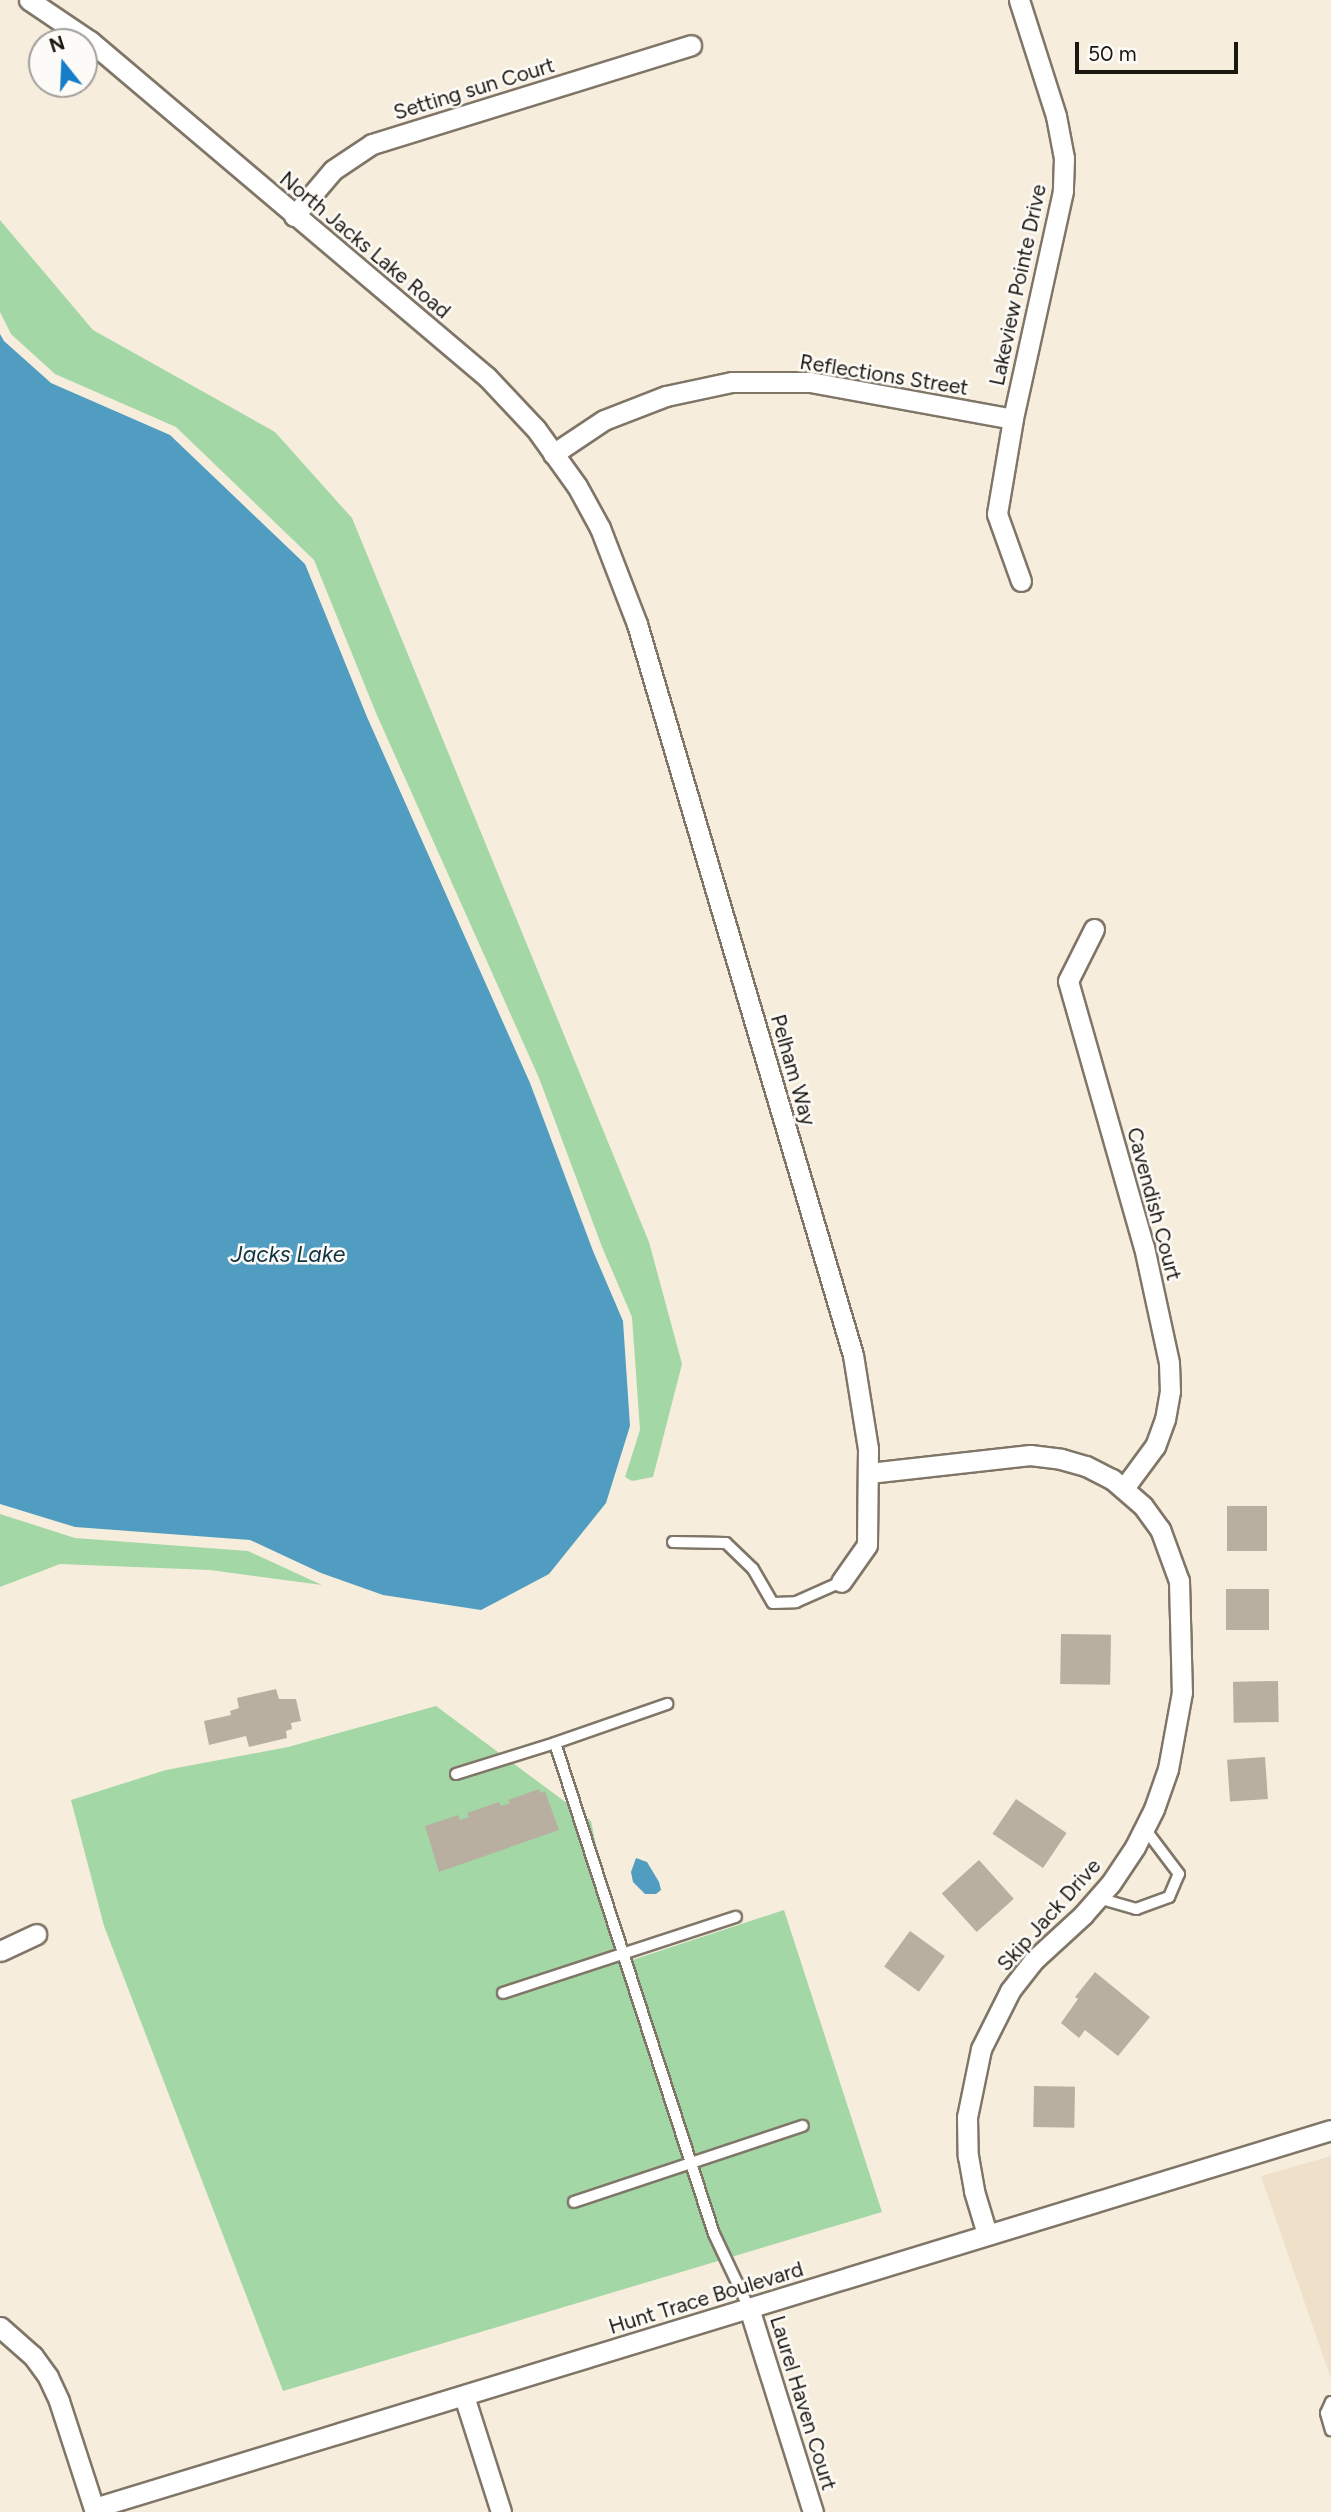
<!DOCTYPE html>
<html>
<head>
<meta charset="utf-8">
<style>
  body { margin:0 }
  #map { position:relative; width:1331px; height:2512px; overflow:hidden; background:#f7eddc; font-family:Figtree,sans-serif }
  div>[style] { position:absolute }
  .built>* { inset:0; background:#efe0c9 }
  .green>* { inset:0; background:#a3d8a6 }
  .water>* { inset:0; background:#509dc1 }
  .building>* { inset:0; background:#b9afa0; transform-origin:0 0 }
  .roads { filter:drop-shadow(2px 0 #807668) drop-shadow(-2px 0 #807668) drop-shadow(0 2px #807668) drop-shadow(0 -2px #807668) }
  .service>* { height:10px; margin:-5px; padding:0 5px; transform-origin:5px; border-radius:5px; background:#fff }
  .minor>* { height:19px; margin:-9.5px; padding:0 9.5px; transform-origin:9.5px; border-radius:9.5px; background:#fff }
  span { translate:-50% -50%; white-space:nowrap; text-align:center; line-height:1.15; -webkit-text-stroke:5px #fdfbf8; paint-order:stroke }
  .street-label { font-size:21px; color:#1a1610 }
  .water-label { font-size:23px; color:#0f3242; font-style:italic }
  .north { position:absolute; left:28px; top:28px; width:70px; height:70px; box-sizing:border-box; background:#fdfbf8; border:2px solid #a29f9b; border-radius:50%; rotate:342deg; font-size:19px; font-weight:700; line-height:28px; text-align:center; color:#1a1610 }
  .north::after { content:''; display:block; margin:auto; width:24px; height:32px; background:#167dc8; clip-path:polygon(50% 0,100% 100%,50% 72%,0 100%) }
  .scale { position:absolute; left:1075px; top:42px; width:163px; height:32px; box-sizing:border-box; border:4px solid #1a1610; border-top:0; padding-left:9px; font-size:21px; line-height:24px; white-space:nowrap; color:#1a1610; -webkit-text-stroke:5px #fdfbf8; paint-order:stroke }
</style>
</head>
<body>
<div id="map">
  <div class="built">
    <div style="clip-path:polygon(1331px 2156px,1331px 2379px,1261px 2176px)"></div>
  </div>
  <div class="green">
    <div style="clip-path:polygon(0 220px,93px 330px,275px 432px,352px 518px,649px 1242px,682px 1364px,653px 1477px,632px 1481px,625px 1477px,640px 1430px,632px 1317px,602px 1247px,539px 1078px,376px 713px,314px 560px,176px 427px,55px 374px,11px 334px,0 312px)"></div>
    <div style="clip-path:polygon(0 1514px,75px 1538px,248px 1551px,322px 1585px,210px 1570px,60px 1564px,0 1587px)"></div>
    <div style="clip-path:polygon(436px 1706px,591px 1821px,620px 1964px,784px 1910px,882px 2212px,283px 2391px,104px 1926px,71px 1800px,166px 1770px,288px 1747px)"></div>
  </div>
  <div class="water">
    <div style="clip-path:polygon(0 334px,4px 341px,51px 383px,170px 435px,305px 564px,367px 717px,530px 1083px,593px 1251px,623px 1321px,630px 1426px,606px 1503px,549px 1574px,481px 1610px,383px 1595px,321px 1573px,250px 1540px,75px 1527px,0 1504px)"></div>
    <div style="clip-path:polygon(636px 1858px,647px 1862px,659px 1882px,661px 1890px,656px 1894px,645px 1894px,633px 1882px,631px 1872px)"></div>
  </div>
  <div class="building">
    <div style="left:1227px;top:1506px;width:40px;height:45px"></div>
    <div style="left:1226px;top:1589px;width:43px;height:41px"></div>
    <div style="left:1061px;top:1634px;width:50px;height:50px;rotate:1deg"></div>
    <div style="left:1278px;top:1681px;width:41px;height:45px;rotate:89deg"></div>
    <div style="clip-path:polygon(276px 1689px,279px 1699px,296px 1699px,301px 1721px,291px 1723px,292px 1729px,286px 1731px,287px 1738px,249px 1747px,246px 1736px,209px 1745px,204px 1721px,231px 1715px,230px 1711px,239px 1708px,237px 1698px)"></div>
    <div style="left:1265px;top:1757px;width:42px;height:38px;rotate:86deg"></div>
    <div style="clip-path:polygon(539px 1789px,540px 1793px,545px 1791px,559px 1830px,439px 1872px,425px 1826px,458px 1815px,460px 1820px,469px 1817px,467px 1813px,499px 1802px,501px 1806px,510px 1803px,508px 1800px)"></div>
    <div style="left:1016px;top:1799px;width:61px;height:42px;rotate:34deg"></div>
    <div style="left:979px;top:1860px;width:52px;height:50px;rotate:48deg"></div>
    <div style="left:910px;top:1931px;width:43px;height:44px;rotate:36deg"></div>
    <div style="clip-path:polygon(1095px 1972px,1150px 2017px,1118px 2056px,1085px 2030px,1079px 2038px,1061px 2023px,1078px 1999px,1075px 1997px)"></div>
    <div style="left:1034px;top:2086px;width:41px;height:41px;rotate:1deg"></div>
  </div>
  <div class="roads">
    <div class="service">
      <div style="left:673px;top:1542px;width:53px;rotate:1.1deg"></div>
      <div style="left:726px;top:1543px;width:37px;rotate:44deg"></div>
      <div style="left:753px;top:1569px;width:39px;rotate:60deg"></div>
      <div style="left:773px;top:1603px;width:23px;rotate:-2deg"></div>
      <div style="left:796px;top:1602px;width:49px;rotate:-24deg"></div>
      <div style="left:555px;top:1743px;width:119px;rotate:-19.2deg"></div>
      <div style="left:456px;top:1774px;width:104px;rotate:-17.4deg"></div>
      <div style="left:555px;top:1743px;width:516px;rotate:72.06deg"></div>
      <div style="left:714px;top:2234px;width:82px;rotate:64.7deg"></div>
      <div style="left:1098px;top:1898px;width:40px;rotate:16deg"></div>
      <div style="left:1136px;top:1909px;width:35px;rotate:-20deg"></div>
      <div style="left:1169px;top:1897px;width:25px;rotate:-67deg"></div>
      <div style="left:1179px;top:1874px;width:56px;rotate:-127.1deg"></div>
      <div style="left:503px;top:1993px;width:245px;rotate:-18.1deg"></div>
      <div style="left:574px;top:2202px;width:241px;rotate:-18.4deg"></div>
      <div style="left:1331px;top:2402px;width:12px;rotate:114deg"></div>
      <div style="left:1326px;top:2413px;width:18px;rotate:74deg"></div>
    </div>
    <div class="minor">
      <div style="left:29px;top:0;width:73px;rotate:33.9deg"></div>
      <div style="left:90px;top:41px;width:520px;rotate:40.24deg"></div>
      <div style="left:487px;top:377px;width:71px;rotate:46.7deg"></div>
      <div style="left:536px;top:429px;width:70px;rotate:54.3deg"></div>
      <div style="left:577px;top:486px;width:48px;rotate:61.3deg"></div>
      <div style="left:600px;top:528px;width:103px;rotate:68.9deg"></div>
      <div style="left:637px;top:624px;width:762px;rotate:73.54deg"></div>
      <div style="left:853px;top:1355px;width:95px;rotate:80.9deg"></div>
      <div style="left:868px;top:1449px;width:96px;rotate:90.6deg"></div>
      <div style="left:867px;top:1545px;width:45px;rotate:125.1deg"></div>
      <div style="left:1019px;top:0;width:122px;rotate:72.3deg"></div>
      <div style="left:1056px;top:116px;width:43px;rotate:79.2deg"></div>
      <div style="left:1064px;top:158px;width:33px;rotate:92deg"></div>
      <div style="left:1063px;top:191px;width:233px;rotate:102.4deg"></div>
      <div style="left:1013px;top:419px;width:96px;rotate:99.6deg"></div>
      <div style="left:997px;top:514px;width:71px;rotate:70.3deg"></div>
      <div style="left:294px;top:216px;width:60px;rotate:-49.7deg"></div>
      <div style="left:333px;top:170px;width:47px;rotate:-33.7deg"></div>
      <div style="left:372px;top:144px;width:334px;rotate:-17.2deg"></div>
      <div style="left:553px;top:454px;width:61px;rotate:-33.7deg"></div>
      <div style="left:604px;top:420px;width:66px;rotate:-21.2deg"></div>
      <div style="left:666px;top:396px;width:67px;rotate:-12deg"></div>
      <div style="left:732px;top:382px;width:78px"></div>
      <div style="left:810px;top:382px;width:206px;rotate:10.3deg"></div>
      <div style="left:1094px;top:929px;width:58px;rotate:116.6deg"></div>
      <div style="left:1068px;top:981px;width:277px;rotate:74.1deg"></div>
      <div style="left:1144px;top:1247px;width:119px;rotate:77.8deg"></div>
      <div style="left:1169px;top:1363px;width:28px;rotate:88deg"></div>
      <div style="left:1170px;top:1391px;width:28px;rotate:100deg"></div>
      <div style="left:1165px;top:1419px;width:29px;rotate:110deg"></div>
      <div style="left:1155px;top:1446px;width:52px;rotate:126.4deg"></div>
      <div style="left:869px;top:1473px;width:162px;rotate:-6.4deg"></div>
      <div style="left:1030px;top:1455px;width:31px;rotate:7deg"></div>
      <div style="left:1061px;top:1459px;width:26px;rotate:16deg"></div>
      <div style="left:1086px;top:1466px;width:29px;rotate:27deg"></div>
      <div style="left:1112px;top:1479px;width:41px;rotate:41.1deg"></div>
      <div style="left:1143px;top:1506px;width:29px;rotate:54deg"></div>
      <div style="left:1160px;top:1529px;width:55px;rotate:69.9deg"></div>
      <div style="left:1179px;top:1581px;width:111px;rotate:88.5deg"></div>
      <div style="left:1182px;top:1692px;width:78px;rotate:100.3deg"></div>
      <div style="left:1168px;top:1769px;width:42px;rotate:109.3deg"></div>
      <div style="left:1154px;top:1809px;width:42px;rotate:116.6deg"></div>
      <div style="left:1135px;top:1847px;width:43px;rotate:123.7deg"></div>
      <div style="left:1111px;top:1883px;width:43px;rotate:131.2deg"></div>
      <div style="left:1083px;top:1915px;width:67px;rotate:137.4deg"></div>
      <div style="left:1034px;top:1960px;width:39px;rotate:128deg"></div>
      <div style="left:1010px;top:1991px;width:65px;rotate:116.6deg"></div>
      <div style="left:981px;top:2049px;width:69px;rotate:101.6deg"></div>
      <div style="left:967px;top:2117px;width:39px;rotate:89deg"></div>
      <div style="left:968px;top:2156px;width:36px;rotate:80deg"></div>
      <div style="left:974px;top:2191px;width:45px;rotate:73.2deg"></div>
      <div style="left:0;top:1951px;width:40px;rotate:-25deg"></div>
      <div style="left:749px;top:2308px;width:214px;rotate:72.6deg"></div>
      <div style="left:0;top:2327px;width:44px;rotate:41.3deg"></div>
      <div style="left:33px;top:2356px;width:26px;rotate:54deg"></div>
      <div style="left:48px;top:2377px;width:26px;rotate:65deg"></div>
      <div style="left:59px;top:2401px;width:117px;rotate:72deg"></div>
      <div style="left:464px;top:2396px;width:122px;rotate:72.3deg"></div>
      <div style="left:94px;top:2508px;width:1293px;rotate:-16.99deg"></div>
    </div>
  </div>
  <div class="street-label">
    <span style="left:474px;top:89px;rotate:-17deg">Setting sun Court</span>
    <span style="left:365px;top:245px;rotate:40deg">North Jacks Lake Road</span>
    <span style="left:1018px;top:285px;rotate:-78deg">Lakeview Pointe Drive</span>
    <span style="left:884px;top:375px;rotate:9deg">Reflections Street</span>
    <span style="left:793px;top:1070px;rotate:74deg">Pelham Way</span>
    <span style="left:1154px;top:1204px;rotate:75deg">Cavendish Court</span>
    <span style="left:1049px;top:1915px;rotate:-48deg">Skip Jack Drive</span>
    <span style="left:706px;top:2298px;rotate:-17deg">Hunt Trace Boulevard</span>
    <span style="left:803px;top:2403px;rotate:73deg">Laurel Haven Court</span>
  </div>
  <div class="water-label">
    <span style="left:288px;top:1254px">Jacks Lake</span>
  </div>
  <div class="north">N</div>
  <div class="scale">50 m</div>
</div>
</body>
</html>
